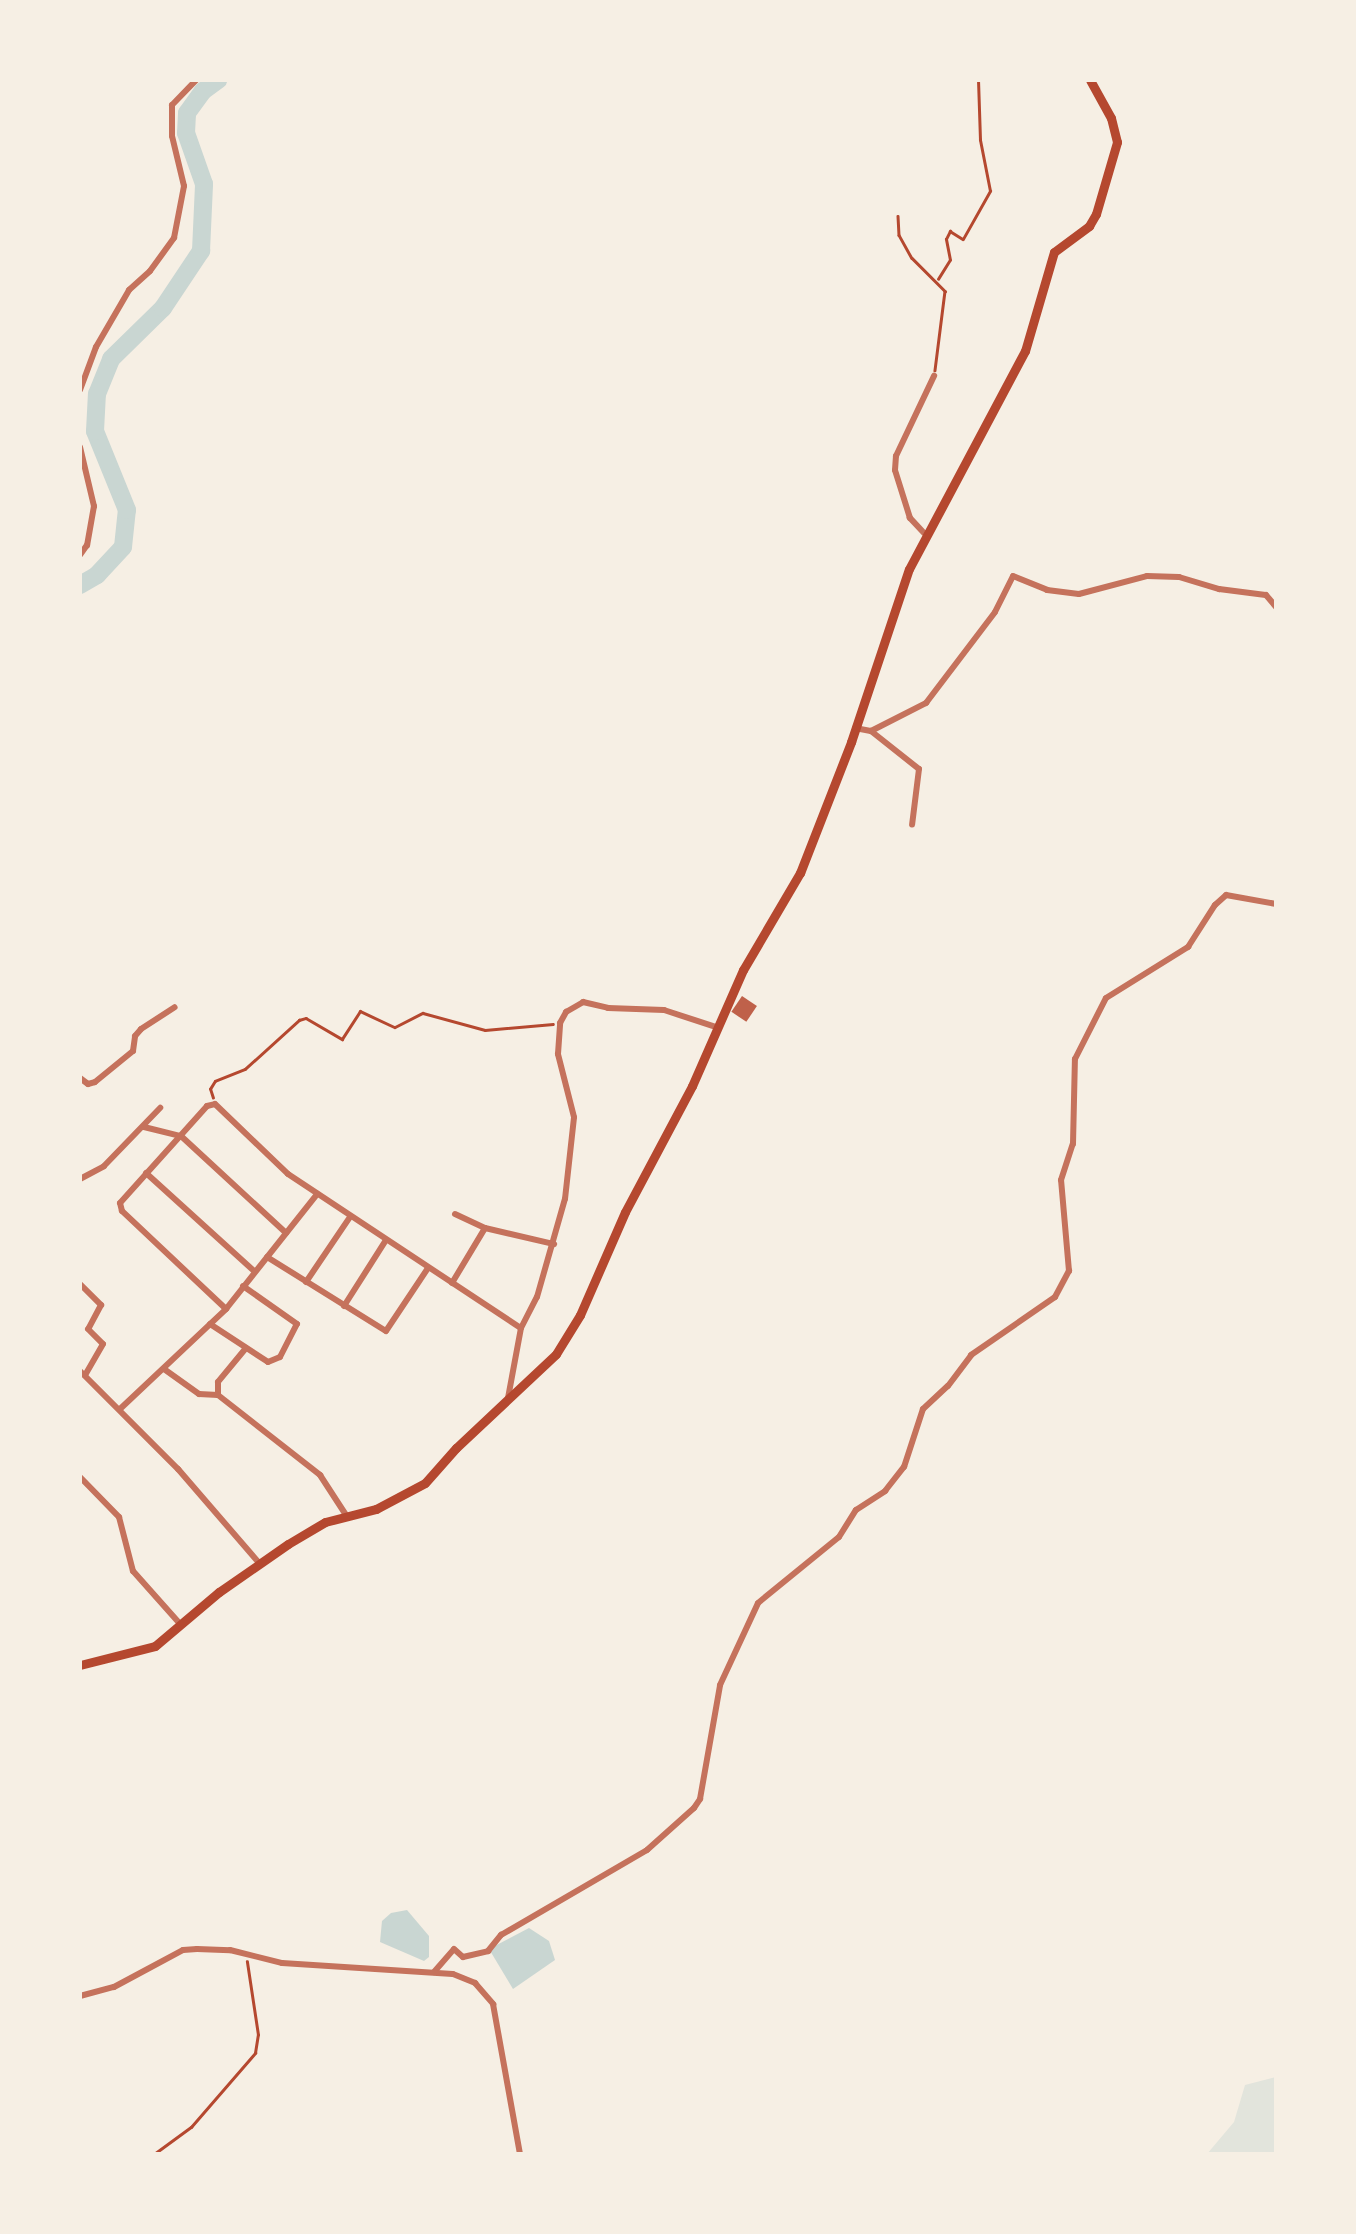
<!DOCTYPE html>
<html>
<head>
<meta charset="utf-8">
<style>
  body { margin:0 }
  #map { position:relative; width:1356px; height:2234px; overflow:hidden; background:#f6efe4; font-family:"Open Sans",sans-serif }
  div>[style] { position:absolute }
  .green>* { inset:0; background:#e2e4dc }
  .water>* { inset:0; background:#c9d6d2 }
  .river>* { height:18px; margin:-9px; padding:0 9px; transform-origin:9px; border-radius:9px; background:#c9d6d2 }
  .building>* { inset:0; background:#bf614a; transform-origin:0 0 }
  .path>* { height:2.5px; margin:-1.25px; padding:0 1.25px; transform-origin:1.25px; border-radius:1.25px; background:#b5482f }
  .minor>* { height:6px; margin:-3px; padding:0 3px; transform-origin:3px; border-radius:3px; background:#c5725c }
  .secondary>* { height:9px; margin:-4.5px; padding:0 4.5px; transform-origin:4.5px; border-radius:4.5px; background:#b5482f }
  span { translate:-50% -50%; white-space:nowrap; text-align:center; line-height:1.15; -webkit-text-stroke:8px #f6efe4; paint-order:stroke }
  .frame { position:absolute; inset:0; border:82px solid #f6efe4; pointer-events:none }
</style>
</head>
<body>
<div id="map">
  <div class="green">
    <div style="clip-path:polygon(1276px 2077px,1276px 2154px,1207px 2154px,1234px 2122px,1245px 2085px)"></div>
  </div>
  <div class="water">
    <div style="clip-path:polygon(407px 1910px,429px 1936px,429px 1957px,424px 1961px,380px 1942px,382px 1921px,391px 1913px)"></div>
    <div style="clip-path:polygon(529px 1928px,549px 1941px,555px 1960px,513px 1989px,489px 1949px)"></div>
  </div>
  <div class="river">
    <div style="left:80px;top:585px;width:20px;rotate:-30deg"></div>
    <div style="left:97px;top:575px;width:38px;rotate:-47deg"></div>
    <div style="left:123px;top:547px;width:37px;rotate:-84deg"></div>
    <div style="left:127px;top:510px;width:85px;rotate:-112.1deg"></div>
    <div style="left:95px;top:431px;width:37px;rotate:-87deg"></div>
    <div style="left:97px;top:394px;width:38px;rotate:-68deg"></div>
    <div style="left:111px;top:359px;width:73px;rotate:-44.4deg"></div>
    <div style="left:163px;top:308px;width:69px;rotate:-56.3deg"></div>
    <div style="left:201px;top:251px;width:67px;rotate:-87.4deg"></div>
    <div style="left:204px;top:184px;width:54px;rotate:-109.4deg"></div>
    <div style="left:186px;top:133px;width:20px;rotate:-87deg"></div>
    <div style="left:187px;top:113px;width:27px;rotate:-54deg"></div>
    <div style="left:203px;top:91px;width:19px;rotate:-36deg"></div>
  </div>
  <div class="building">
    <div style="left:742px;top:996px;width:18px;height:19px;rotate:34deg"></div>
  </div>
  <div class="path">
    <div style="left:898px;top:216px;width:19px;rotate:87deg"></div>
    <div style="left:899px;top:235px;width:26px;rotate:61deg"></div>
    <div style="left:912px;top:258px;width:47px;rotate:45deg"></div>
    <div style="left:945px;top:291px;width:80px;rotate:97.2deg"></div>
    <div style="left:938px;top:279px;width:22px;rotate:-58deg"></div>
    <div style="left:950px;top:260px;width:21px;rotate:-101deg"></div>
    <div style="left:946px;top:239px;width:9px;rotate:-63deg"></div>
    <div style="left:950px;top:231px;width:15px;rotate:32deg"></div>
    <div style="left:963px;top:239px;width:55px;rotate:-60.6deg"></div>
    <div style="left:990px;top:191px;width:52px;rotate:-101.1deg"></div>
    <div style="left:980px;top:140px;width:60px;rotate:-91.9deg"></div>
    <div style="left:213px;top:1098px;width:9px;rotate:-108deg"></div>
    <div style="left:210px;top:1089px;width:9px;rotate:-58deg"></div>
    <div style="left:215px;top:1081px;width:32px;rotate:-22deg"></div>
    <div style="left:245px;top:1069px;width:73px;rotate:-42.2deg"></div>
    <div style="left:299px;top:1020px;width:7px;rotate:-16deg"></div>
    <div style="left:306px;top:1018px;width:42px;rotate:30.3deg"></div>
    <div style="left:342px;top:1039px;width:33px;rotate:-57deg"></div>
    <div style="left:360px;top:1011px;width:38px;rotate:25deg"></div>
    <div style="left:395px;top:1027px;width:31px;rotate:-27deg"></div>
    <div style="left:423px;top:1013px;width:64px;rotate:15.3deg"></div>
    <div style="left:485px;top:1030px;width:68px;rotate:-5deg"></div>
    <div style="left:154px;top:2154px;width:46px;rotate:-36.1deg"></div>
    <div style="left:191px;top:2127px;width:98px;rotate:-49.1deg"></div>
    <div style="left:255px;top:2053px;width:18px;rotate:-81deg"></div>
    <div style="left:258px;top:2035px;width:74px;rotate:-98.6deg"></div>
  </div>
  <div class="minor">
    <div style="left:80px;top:390px;width:46px;rotate:-69.6deg"></div>
    <div style="left:96px;top:347px;width:66px;rotate:-59.9deg"></div>
    <div style="left:129px;top:290px;width:28px;rotate:-42deg"></div>
    <div style="left:150px;top:271px;width:41px;rotate:-54deg"></div>
    <div style="left:174px;top:238px;width:53px;rotate:-79.1deg"></div>
    <div style="left:184px;top:186px;width:51px;rotate:-103.5deg"></div>
    <div style="left:172px;top:136px;width:31px;rotate:-90deg"></div>
    <div style="left:172px;top:105px;width:35px;rotate:-46deg"></div>
    <div style="left:80px;top:447px;width:61px;rotate:76.7deg"></div>
    <div style="left:94px;top:506px;width:40px;rotate:100deg"></div>
    <div style="left:87px;top:545px;width:12px;rotate:125deg"></div>
    <div style="left:924px;top:533px;width:21px;rotate:-133deg"></div>
    <div style="left:910px;top:518px;width:50px;rotate:-107.4deg"></div>
    <div style="left:895px;top:470px;width:14px;rotate:-86deg"></div>
    <div style="left:896px;top:456px;width:89px;rotate:-64.6deg"></div>
    <div style="left:855px;top:728px;width:16px;rotate:11deg"></div>
    <div style="left:871px;top:731px;width:61px;rotate:38.4deg"></div>
    <div style="left:919px;top:769px;width:56px;rotate:97.1deg"></div>
    <div style="left:871px;top:731px;width:62px;rotate:-27deg"></div>
    <div style="left:926px;top:703px;width:114px;rotate:-52.8deg"></div>
    <div style="left:995px;top:612px;width:40px;rotate:-63.4deg"></div>
    <div style="left:1013px;top:576px;width:37px;rotate:22deg"></div>
    <div style="left:1047px;top:590px;width:32px;rotate:7deg"></div>
    <div style="left:1079px;top:594px;width:70px;rotate:-14.8deg"></div>
    <div style="left:1147px;top:576px;width:32px;rotate:2deg"></div>
    <div style="left:1179px;top:577px;width:42px;rotate:16.7deg"></div>
    <div style="left:1219px;top:589px;width:47px;rotate:7.3deg"></div>
    <div style="left:1266px;top:595px;width:16px;rotate:50deg"></div>
    <div style="left:80px;top:1078px;width:10px;rotate:37deg"></div>
    <div style="left:88px;top:1084px;width:7px;rotate:-16deg"></div>
    <div style="left:95px;top:1082px;width:49px;rotate:-39.2deg"></div>
    <div style="left:133px;top:1051px;width:15px;rotate:-82deg"></div>
    <div style="left:135px;top:1036px;width:9px;rotate:-49deg"></div>
    <div style="left:141px;top:1029px;width:40px;rotate:-32.9deg"></div>
    <div style="left:144px;top:1127px;width:38px;rotate:14deg"></div>
    <div style="left:181px;top:1136px;width:143px;rotate:42.7deg"></div>
    <div style="left:146px;top:1173px;width:146px;rotate:42.2deg"></div>
    <div style="left:80px;top:1179px;width:27px;rotate:-28deg"></div>
    <div style="left:104px;top:1166px;width:81px;rotate:-46deg"></div>
    <div style="left:455px;top:1214px;width:33px;rotate:25deg"></div>
    <div style="left:485px;top:1228px;width:71px;rotate:13.1deg"></div>
    <div style="left:267px;top:1257px;width:140px;rotate:31.9deg"></div>
    <div style="left:386px;top:1331px;width:76px;rotate:-56.3deg"></div>
    <div style="left:306px;top:1282px;width:78px;rotate:-55.9deg"></div>
    <div style="left:452px;top:1283px;width:64px;rotate:-59deg"></div>
    <div style="left:80px;top:1284px;width:30px;rotate:45deg"></div>
    <div style="left:101px;top:1305px;width:27px;rotate:118deg"></div>
    <div style="left:88px;top:1329px;width:21px;rotate:45deg"></div>
    <div style="left:103px;top:1344px;width:36px;rotate:120deg"></div>
    <div style="left:344px;top:1306px;width:78px;rotate:-57.5deg"></div>
    <div style="left:226px;top:1309px;width:143px;rotate:-136.7deg"></div>
    <div style="left:122px;top:1211px;width:8px;rotate:-104deg"></div>
    <div style="left:120px;top:1203px;width:130px;rotate:-48.1deg"></div>
    <div style="left:207px;top:1106px;width:8px;rotate:-14deg"></div>
    <div style="left:215px;top:1104px;width:101px;rotate:43.8deg"></div>
    <div style="left:288px;top:1174px;width:279px;rotate:33.5deg"></div>
    <div style="left:210px;top:1324px;width:69px;rotate:33.2deg"></div>
    <div style="left:268px;top:1362px;width:13px;rotate:-23deg"></div>
    <div style="left:280px;top:1357px;width:37px;rotate:-63deg"></div>
    <div style="left:297px;top:1324px;width:66px;rotate:-144.9deg"></div>
    <div style="left:246px;top:1348px;width:44px;rotate:129.5deg"></div>
    <div style="left:218px;top:1382px;width:13px;rotate:90deg"></div>
    <div style="left:218px;top:1395px;width:130px;rotate:38.1deg"></div>
    <div style="left:320px;top:1475px;width:48px;rotate:57deg"></div>
    <div style="left:164px;top:1369px;width:43px;rotate:35.5deg"></div>
    <div style="left:199px;top:1394px;width:19px;rotate:3deg"></div>
    <div style="left:80px;top:1371px;width:139px;rotate:45deg"></div>
    <div style="left:178px;top:1469px;width:125px;rotate:49.2deg"></div>
    <div style="left:508px;top:1398px;width:71px;rotate:-79.5deg"></div>
    <div style="left:521px;top:1328px;width:35px;rotate:-63deg"></div>
    <div style="left:537px;top:1297px;width:102px;rotate:-74.1deg"></div>
    <div style="left:565px;top:1199px;width:82px;rotate:-83.7deg"></div>
    <div style="left:574px;top:1117px;width:65px;rotate:-104.3deg"></div>
    <div style="left:558px;top:1054px;width:31px;rotate:-86deg"></div>
    <div style="left:560px;top:1023px;width:13px;rotate:-61deg"></div>
    <div style="left:566px;top:1012px;width:20px;rotate:-30deg"></div>
    <div style="left:583px;top:1002px;width:26px;rotate:13deg"></div>
    <div style="left:608px;top:1008px;width:56px;rotate:2deg"></div>
    <div style="left:664px;top:1010px;width:55px;rotate:18.1deg"></div>
    <div style="left:120px;top:1409px;width:146px;rotate:-43.3deg"></div>
    <div style="left:226px;top:1309px;width:147px;rotate:-51.6deg"></div>
    <div style="left:80px;top:1477px;width:56px;rotate:45.7deg"></div>
    <div style="left:119px;top:1517px;width:56px;rotate:75.5deg"></div>
    <div style="left:133px;top:1571px;width:72px;rotate:48.4deg"></div>
    <div style="left:434px;top:1972px;width:30px;rotate:-49deg"></div>
    <div style="left:454px;top:1949px;width:12px;rotate:42deg"></div>
    <div style="left:463px;top:1957px;width:26px;rotate:-13deg"></div>
    <div style="left:488px;top:1951px;width:21px;rotate:-51deg"></div>
    <div style="left:501px;top:1935px;width:169px;rotate:-30.2deg"></div>
    <div style="left:647px;top:1850px;width:63px;rotate:-41.8deg"></div>
    <div style="left:694px;top:1808px;width:11px;rotate:-56deg"></div>
    <div style="left:700px;top:1799px;width:116px;rotate:-80deg"></div>
    <div style="left:720px;top:1685px;width:90px;rotate:-65.1deg"></div>
    <div style="left:758px;top:1603px;width:104px;rotate:-39.2deg"></div>
    <div style="left:839px;top:1537px;width:32px;rotate:-58deg"></div>
    <div style="left:856px;top:1510px;width:35px;rotate:-33deg"></div>
    <div style="left:885px;top:1491px;width:31px;rotate:-52deg"></div>
    <div style="left:904px;top:1467px;width:61px;rotate:-71.9deg"></div>
    <div style="left:923px;top:1409px;width:34px;rotate:-43deg"></div>
    <div style="left:948px;top:1386px;width:39px;rotate:-53deg"></div>
    <div style="left:971px;top:1355px;width:102px;rotate:-34.6deg"></div>
    <div style="left:1055px;top:1297px;width:30px;rotate:-62deg"></div>
    <div style="left:1069px;top:1271px;width:91px;rotate:-95deg"></div>
    <div style="left:1061px;top:1180px;width:38px;rotate:-72deg"></div>
    <div style="left:1073px;top:1144px;width:85px;rotate:-88.7deg"></div>
    <div style="left:1075px;top:1059px;width:68px;rotate:-63.1deg"></div>
    <div style="left:1106px;top:998px;width:97px;rotate:-31.9deg"></div>
    <div style="left:1188px;top:947px;width:50px;rotate:-57.3deg"></div>
    <div style="left:1215px;top:905px;width:15px;rotate:-42deg"></div>
    <div style="left:1226px;top:895px;width:51px;rotate:10.2deg"></div>
    <div style="left:80px;top:1996px;width:35px;rotate:-15deg"></div>
    <div style="left:114px;top:1987px;width:78px;rotate:-28.2deg"></div>
    <div style="left:183px;top:1950px;width:14px;rotate:-4deg"></div>
    <div style="left:197px;top:1949px;width:33px;rotate:2deg"></div>
    <div style="left:230px;top:1950px;width:54px;rotate:14deg"></div>
    <div style="left:282px;top:1963px;width:171px;rotate:3.7deg"></div>
    <div style="left:453px;top:1974px;width:24px;rotate:22deg"></div>
    <div style="left:475px;top:1983px;width:28px;rotate:49deg"></div>
    <div style="left:493px;top:2004px;width:152px;rotate:79.8deg"></div>
  </div>
  <div class="secondary">
    <div style="left:80px;top:1665px;width:77px;rotate:-14.2deg"></div>
    <div style="left:155px;top:1646px;width:84px;rotate:-40.2deg"></div>
    <div style="left:219px;top:1592px;width:84px;rotate:-34.8deg"></div>
    <div style="left:288px;top:1544px;width:43px;rotate:-30.7deg"></div>
    <div style="left:325px;top:1522px;width:53px;rotate:-14.3deg"></div>
    <div style="left:376px;top:1509px;width:55px;rotate:-28deg"></div>
    <div style="left:425px;top:1483px;width:47px;rotate:-48.5deg"></div>
    <div style="left:456px;top:1448px;width:137px;rotate:-43.2deg"></div>
    <div style="left:556px;top:1354px;width:46px;rotate:-58.4deg"></div>
    <div style="left:580px;top:1315px;width:112px;rotate:-66.4deg"></div>
    <div style="left:625px;top:1212px;width:143px;rotate:-62deg"></div>
    <div style="left:692px;top:1086px;width:127px;rotate:-66.3deg"></div>
    <div style="left:743px;top:970px;width:113px;rotate:-59.6deg"></div>
    <div style="left:800px;top:873px;width:141px;rotate:-68.7deg"></div>
    <div style="left:851px;top:742px;width:182px;rotate:-71.5deg"></div>
    <div style="left:909px;top:569px;width:247px;rotate:-62deg"></div>
    <div style="left:1025px;top:351px;width:103px;rotate:-73.7deg"></div>
    <div style="left:1054px;top:252px;width:44px;rotate:-36.6deg"></div>
    <div style="left:1089px;top:226px;width:14px;rotate:-60deg"></div>
    <div style="left:1096px;top:214px;width:75px;rotate:-73.7deg"></div>
    <div style="left:1117px;top:142px;width:25px;rotate:-104deg"></div>
    <div style="left:1111px;top:118px;width:43px;rotate:-118.9deg"></div>
  </div>
  <div class="frame"></div>
</div>
</body>
</html>
